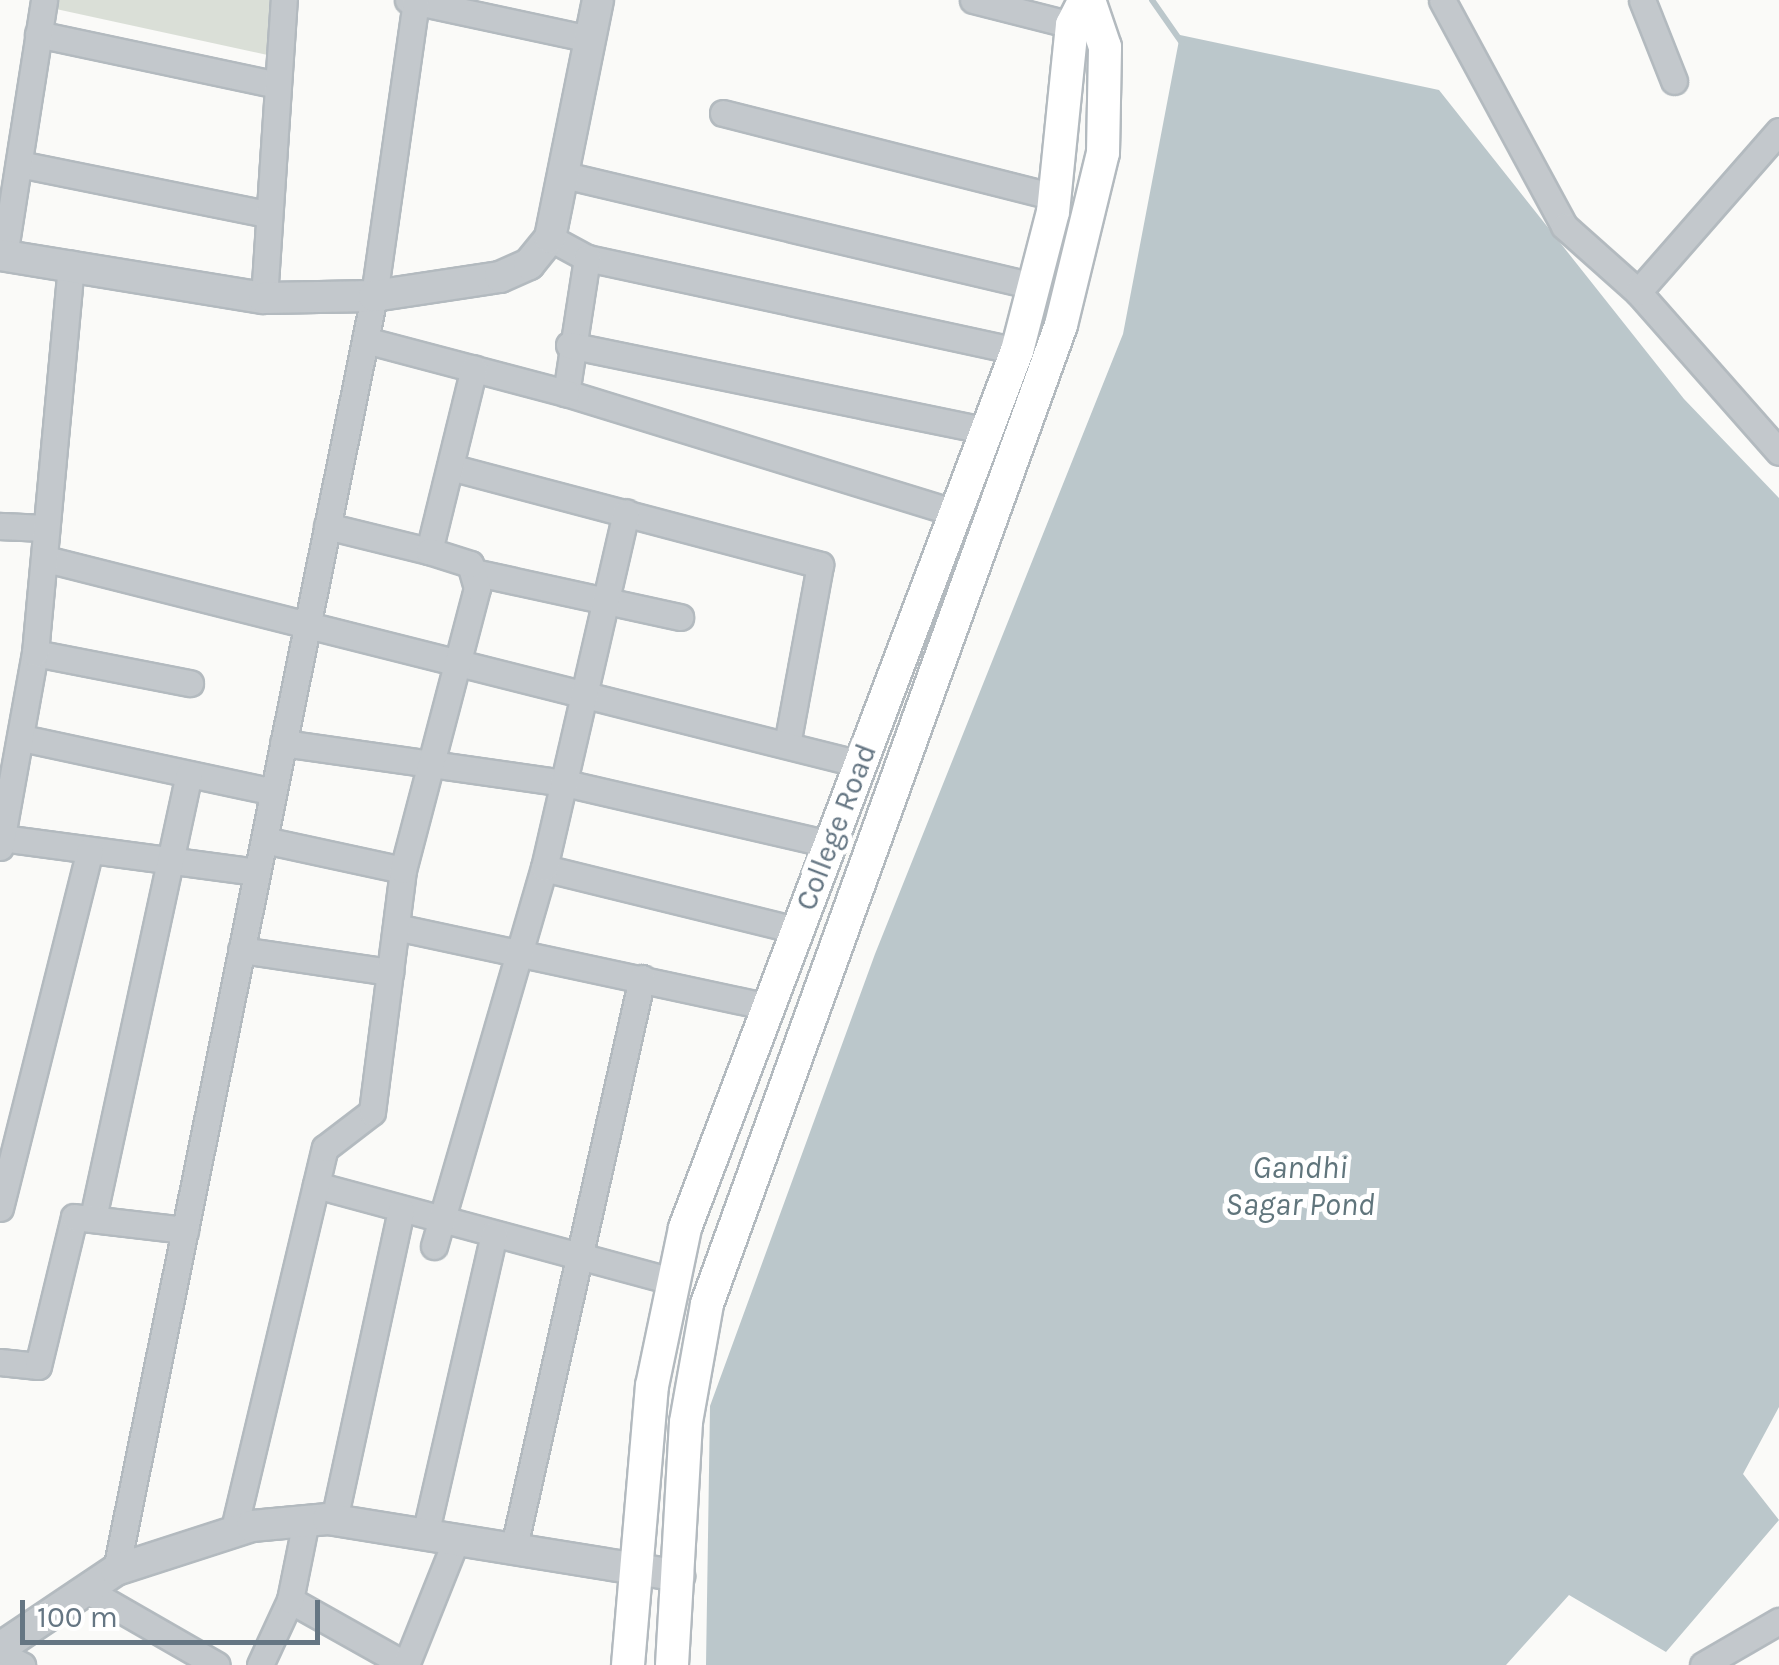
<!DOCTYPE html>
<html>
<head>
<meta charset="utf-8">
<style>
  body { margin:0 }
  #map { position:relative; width:1779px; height:1665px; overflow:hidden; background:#fafaf8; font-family:Karla,sans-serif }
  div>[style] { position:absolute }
  .green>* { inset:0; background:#dadfd7 }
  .water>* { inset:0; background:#bbc7cb }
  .stream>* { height:6px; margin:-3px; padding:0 3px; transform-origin:3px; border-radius:3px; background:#bbc7cb }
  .roads { filter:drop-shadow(2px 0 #b3babf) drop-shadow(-2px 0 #b3babf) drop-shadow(0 2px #b3babf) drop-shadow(0 -2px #b3babf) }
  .minor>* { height:25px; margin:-12.5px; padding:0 12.5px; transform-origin:12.5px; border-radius:12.5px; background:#c3c8cc }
  .tertiary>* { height:30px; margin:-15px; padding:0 15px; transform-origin:15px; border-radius:15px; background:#c3c8cc }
  .secondary>* { height:32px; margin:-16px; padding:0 16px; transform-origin:16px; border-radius:16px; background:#fff }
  span { translate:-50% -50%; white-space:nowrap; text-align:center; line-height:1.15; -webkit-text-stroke:10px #fff; paint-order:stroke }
  .street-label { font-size:30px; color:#657683 }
  .water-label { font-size:32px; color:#60757c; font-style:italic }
  .scale { position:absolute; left:20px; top:1600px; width:300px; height:45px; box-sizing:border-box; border:5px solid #657683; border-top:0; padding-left:12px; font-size:30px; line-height:35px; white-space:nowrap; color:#657683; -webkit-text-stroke:8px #fff; paint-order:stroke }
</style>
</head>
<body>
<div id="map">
  <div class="green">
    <div style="clip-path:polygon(57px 0,276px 0,272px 56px,56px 9px)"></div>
  </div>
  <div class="water">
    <div style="clip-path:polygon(1180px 35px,1439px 90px,1684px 399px,1779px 498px,1779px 1407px,1743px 1474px,1779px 1520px,1666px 1652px,1569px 1595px,1506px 1665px,706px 1665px,710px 1406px,875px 954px,1123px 334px)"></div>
  </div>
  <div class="stream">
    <div style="left:1152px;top:0;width:52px;rotate:55.1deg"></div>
  </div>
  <div class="roads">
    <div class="minor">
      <div style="left:408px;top:0;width:186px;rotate:12.1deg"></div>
      <div style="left:973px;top:0;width:102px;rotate:14.2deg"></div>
      <div style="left:1442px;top:0;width:257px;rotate:61.6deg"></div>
      <div style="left:1564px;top:226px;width:99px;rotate:41.7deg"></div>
      <div style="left:1638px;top:292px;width:213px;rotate:48.6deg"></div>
      <div style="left:1642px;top:0;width:87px;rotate:68.4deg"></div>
      <div style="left:38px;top:34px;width:241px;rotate:12deg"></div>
      <div style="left:723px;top:113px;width:342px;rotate:14.2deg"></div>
      <div style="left:19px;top:164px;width:254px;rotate:11.4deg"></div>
      <div style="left:560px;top:174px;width:484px;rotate:13.3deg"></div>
      <div style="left:550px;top:238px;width:42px;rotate:28.4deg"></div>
      <div style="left:587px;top:258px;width:440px;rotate:12.2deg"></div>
      <div style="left:4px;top:256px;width:259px;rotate:-81.1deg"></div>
      <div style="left:587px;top:258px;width:137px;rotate:98.8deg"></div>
      <div style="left:566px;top:393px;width:409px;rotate:17.1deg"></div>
      <div style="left:1638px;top:292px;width:214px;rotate:-48.8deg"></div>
      <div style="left:264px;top:298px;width:299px;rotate:-86.2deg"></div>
      <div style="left:365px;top:340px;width:208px;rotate:14.8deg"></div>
      <div style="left:569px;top:345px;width:428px;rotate:11.6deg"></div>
      <div style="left:450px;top:467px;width:383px;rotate:14.8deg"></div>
      <div style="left:820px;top:565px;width:182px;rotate:100.4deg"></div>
      <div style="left:0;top:526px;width:44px;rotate:2.6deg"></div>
      <div style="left:327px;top:526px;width:105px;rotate:13.8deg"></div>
      <div style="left:429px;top:551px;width:188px;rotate:-76.2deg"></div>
      <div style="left:46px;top:559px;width:839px;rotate:14.14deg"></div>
      <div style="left:478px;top:573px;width:207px;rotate:12.3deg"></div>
      <div style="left:35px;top:653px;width:158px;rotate:11deg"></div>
      <div style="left:22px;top:738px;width:257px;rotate:12.1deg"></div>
      <div style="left:283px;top:743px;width:285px;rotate:8.1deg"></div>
      <div style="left:565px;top:783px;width:271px;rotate:13deg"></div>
      <div style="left:2px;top:838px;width:257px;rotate:7.6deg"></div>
      <div style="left:264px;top:840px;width:142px;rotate:12.2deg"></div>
      <div style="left:0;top:847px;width:197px;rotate:-79.8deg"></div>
      <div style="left:35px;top:653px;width:391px;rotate:-84.7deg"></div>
      <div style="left:544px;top:868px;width:260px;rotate:13.8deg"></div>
      <div style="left:396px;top:927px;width:381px;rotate:12.1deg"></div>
      <div style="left:241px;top:950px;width:151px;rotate:8.4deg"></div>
      <div style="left:316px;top:1185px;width:370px;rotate:15.1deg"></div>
      <div style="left:0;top:1208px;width:369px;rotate:-75.9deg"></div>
      <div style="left:94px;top:1213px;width:449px;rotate:-77.8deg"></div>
      <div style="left:434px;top:1246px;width:394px;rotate:-73.8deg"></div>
      <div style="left:544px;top:868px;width:365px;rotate:-77deg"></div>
      <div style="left:0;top:1362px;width:38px;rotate:6deg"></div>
      <div style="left:38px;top:1366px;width:153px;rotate:-76.4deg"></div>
      <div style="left:74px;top:1217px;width:112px;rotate:6.7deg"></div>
      <div style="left:334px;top:1520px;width:317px;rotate:-77.8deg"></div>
      <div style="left:233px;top:1533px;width:396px;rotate:-76.6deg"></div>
      <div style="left:325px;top:1148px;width:59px;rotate:-37.5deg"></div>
      <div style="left:372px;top:1112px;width:244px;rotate:-82.7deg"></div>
      <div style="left:403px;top:870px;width:292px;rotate:-75.3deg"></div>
      <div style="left:477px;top:588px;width:25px;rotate:-106deg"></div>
      <div style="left:470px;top:564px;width:43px;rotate:-162.4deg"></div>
      <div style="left:425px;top:1535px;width:309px;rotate:-77.1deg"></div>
      <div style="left:516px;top:1538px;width:574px;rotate:-77.32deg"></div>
      <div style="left:116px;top:1570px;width:1300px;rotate:-78.55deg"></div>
      <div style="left:374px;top:296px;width:297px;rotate:-81.9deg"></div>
      <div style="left:90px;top:1592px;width:146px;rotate:29.9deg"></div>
      <div style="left:290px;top:1600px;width:133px;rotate:29.3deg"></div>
      <div style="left:406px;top:1665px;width:135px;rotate:-68.2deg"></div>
      <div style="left:0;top:1654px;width:25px;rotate:27deg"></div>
      <div style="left:260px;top:1665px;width:72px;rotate:-65.2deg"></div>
      <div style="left:290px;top:1600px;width:81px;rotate:-78.6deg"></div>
      <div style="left:1703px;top:1665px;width:88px;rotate:-30.1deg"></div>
    </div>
    <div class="tertiary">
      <div style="left:0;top:255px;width:267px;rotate:9.3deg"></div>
      <div style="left:264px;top:298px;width:110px;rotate:-1deg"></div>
      <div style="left:374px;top:296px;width:127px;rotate:-8.6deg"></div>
      <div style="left:500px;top:277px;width:32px;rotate:-24deg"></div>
      <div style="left:529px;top:264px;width:33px;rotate:-51deg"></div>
      <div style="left:550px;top:238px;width:243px;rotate:-78.6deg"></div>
      <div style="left:0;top:1648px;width:140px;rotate:-33.9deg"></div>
      <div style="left:116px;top:1570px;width:143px;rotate:-17.9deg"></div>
      <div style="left:252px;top:1526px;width:76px;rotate:-5.3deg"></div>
      <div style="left:328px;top:1519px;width:356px;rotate:9.2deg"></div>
    </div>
    <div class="secondary">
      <div style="left:628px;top:1665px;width:280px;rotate:-85.1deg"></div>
      <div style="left:652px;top:1386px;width:161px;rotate:-78.2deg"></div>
      <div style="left:685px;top:1228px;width:938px;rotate:-69.27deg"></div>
      <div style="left:1017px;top:351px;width:144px;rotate:-75.5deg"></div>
      <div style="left:1053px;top:212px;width:188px;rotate:-84.2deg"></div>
      <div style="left:1072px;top:25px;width:28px;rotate:-63deg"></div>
      <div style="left:672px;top:1665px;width:243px;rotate:-86.7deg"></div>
      <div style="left:686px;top:1422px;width:120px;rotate:-79.9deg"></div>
      <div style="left:707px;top:1304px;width:1041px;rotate:-70.12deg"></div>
      <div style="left:1061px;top:325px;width:177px;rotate:-76.3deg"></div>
      <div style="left:1103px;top:153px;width:106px;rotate:-88.9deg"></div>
      <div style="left:1105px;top:47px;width:50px;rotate:-108.8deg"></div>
    </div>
  </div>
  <div class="street-label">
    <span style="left:836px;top:827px;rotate:-69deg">College Road</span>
  </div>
  <div class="water-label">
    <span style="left:1300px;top:1187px">Gandhi<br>Sagar Pond</span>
  </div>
  <div class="scale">100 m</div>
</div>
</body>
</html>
